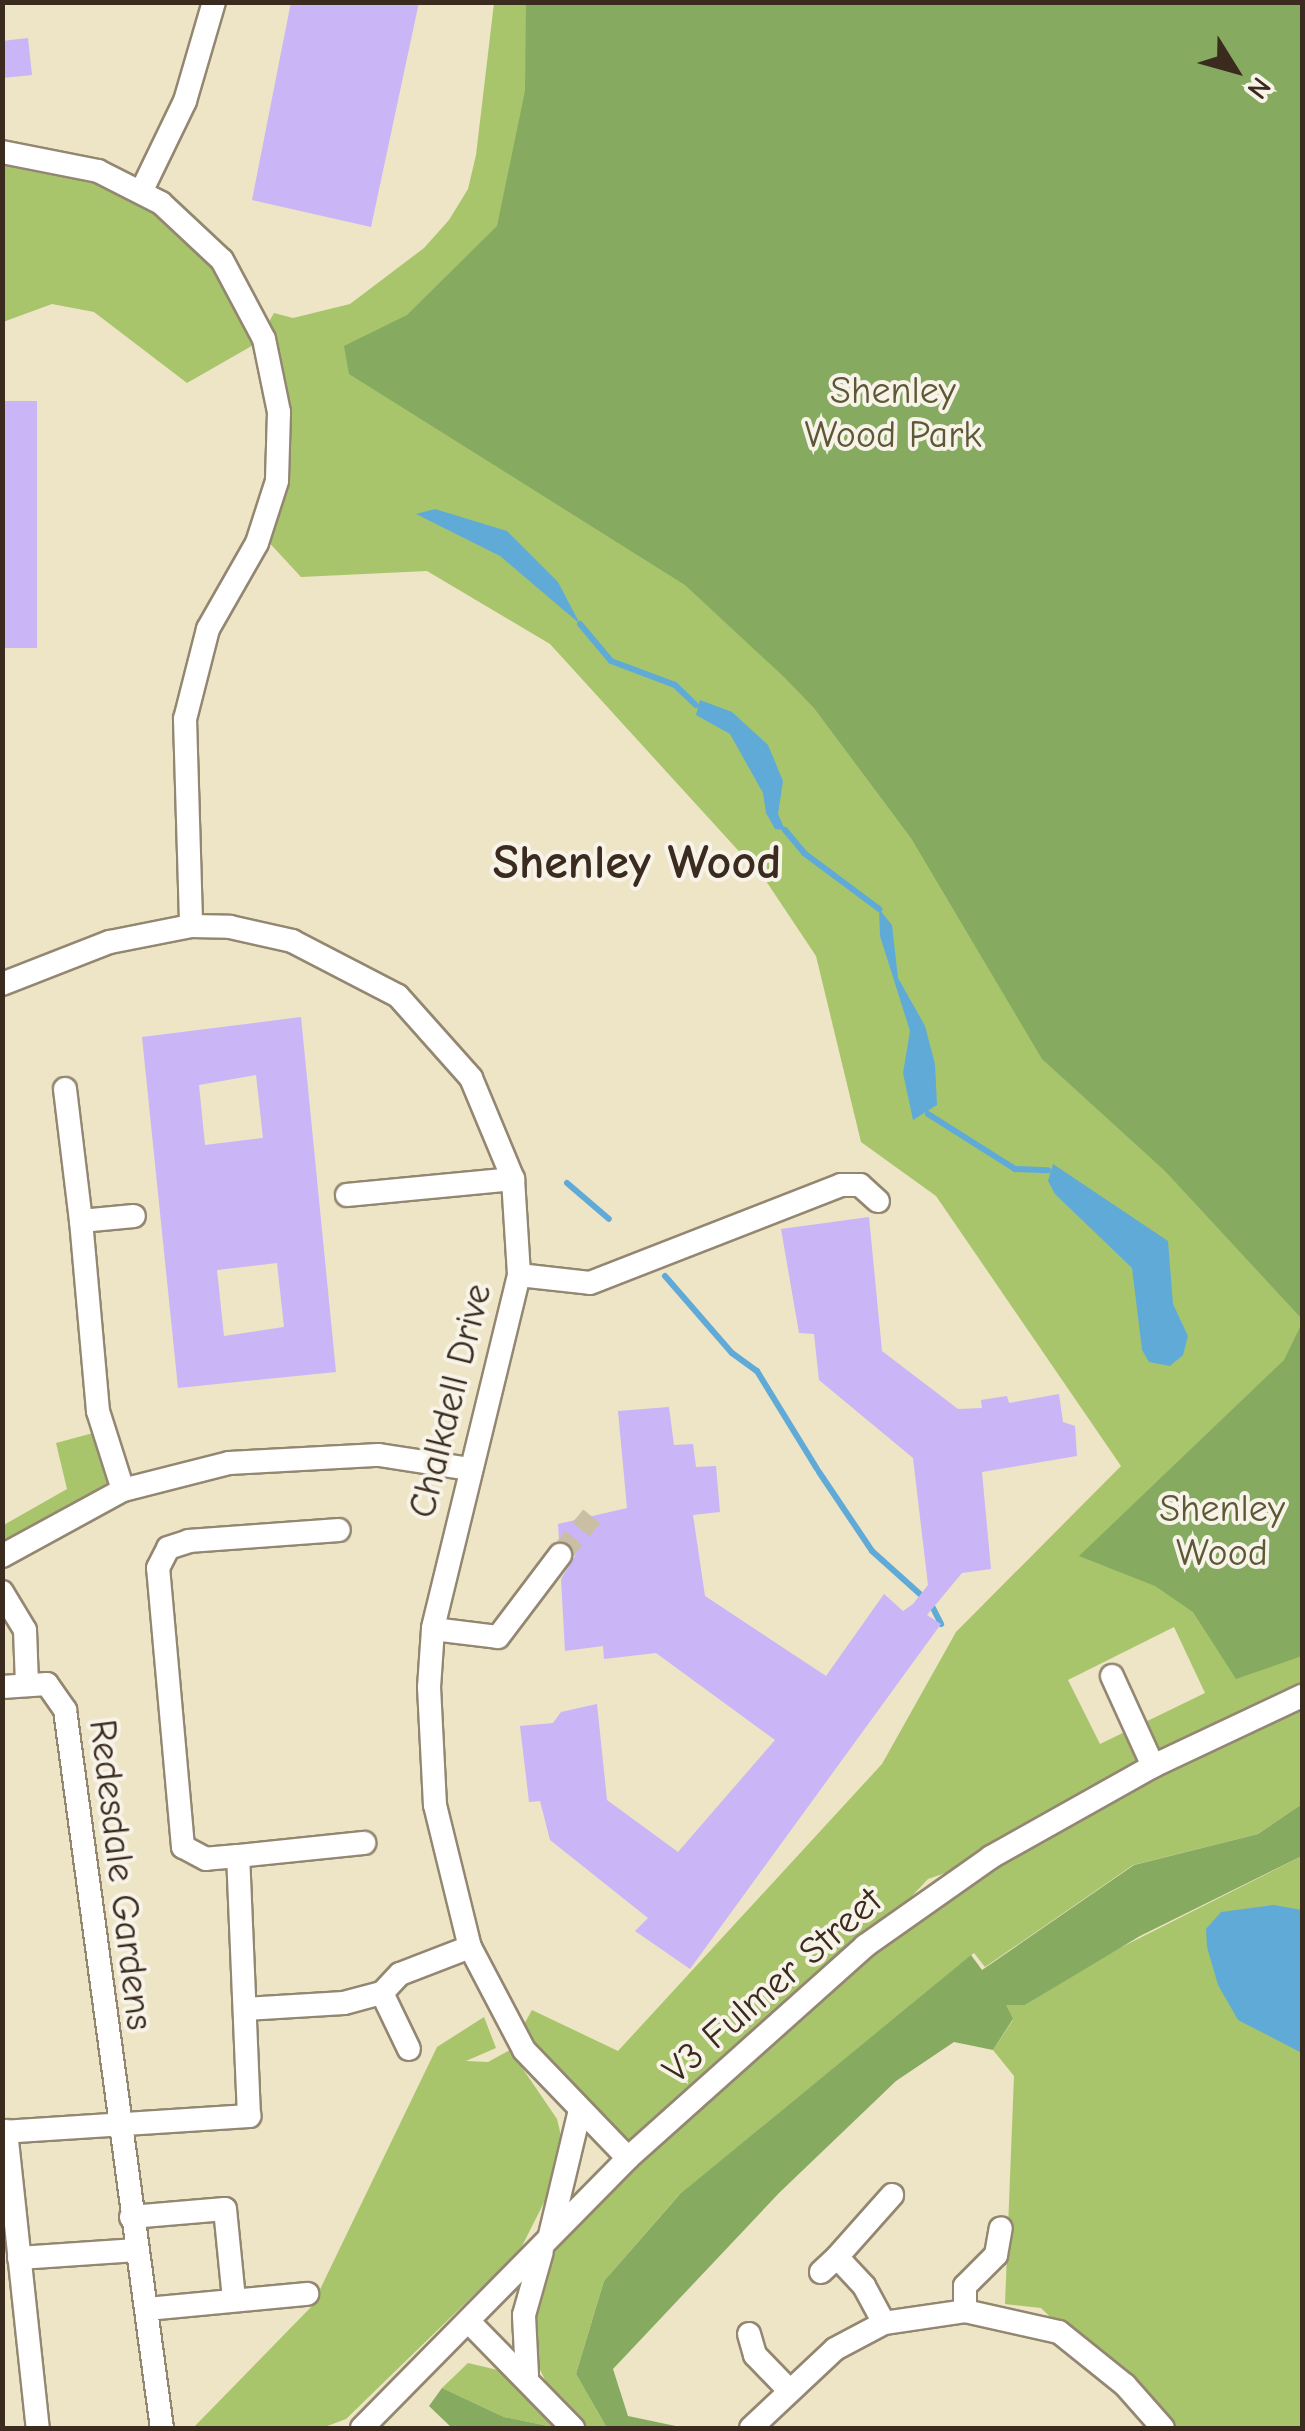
<!DOCTYPE html>
<html>
<head>
<meta charset="utf-8">
<style>
  body { margin:0 }
  #map { position:relative; width:1305px; height:2431px; overflow:hidden; background:#eee4c6; font-family:"Comic Neue",sans-serif }
  div>[style] { position:absolute }
  .green>* { inset:0; background:#a8c56c }
  .forest>* { inset:0; background:#86aa60 }
  .water>* { inset:0; background:#60aad8 }
  .stream>* { height:6px; margin:-3px; padding:0 3px; transform-origin:3px; border-radius:3px; background:#60aad8 }
  .building>* { inset:0; background:#cab5f6; transform-origin:0 0 }
  .minor-tunnel>* { height:22px; margin-top:-11px; transform-origin:0; background:repeating-linear-gradient(90deg,#cabfa4 0 22px,transparent 0 33px) }
  .roads { filter:drop-shadow(2px 0 #948772) drop-shadow(-2px 0 #948772) drop-shadow(0 2px #948772) drop-shadow(0 -2px #948772) }
  .minor>* { height:22px; margin:-11px; padding:0 11px; transform-origin:11px; border-radius:11px; background:#fff }
  span { translate:-50% -50%; white-space:nowrap; text-align:center; line-height:1.15; -webkit-text-stroke:8px #f7f3e8; paint-order:stroke }
  .park-label { font-size:38px; color:#5c5835 }
  .street-label { font-size:38px; color:#3b2a1e }
  .district-label { font-size:48px; color:#3b2a1e; font-weight:700 }
  .frame { position:absolute; inset:0; border:5px solid #3b2a1e; pointer-events:none }
  .north { position:absolute; left:1185px; top:20px; width:100px; height:100px; -webkit-text-stroke:8px #f7f3e8; paint-order:stroke; rotate:127deg; font-size:28px; font-weight:700; line-height:40px; text-align:center; color:#3b2a1e }
  .north::after { content:''; display:block; margin:auto; width:35px; height:45px; background:#3b2a1e; clip-path:polygon(50% 0,100% 100%,50% 72%,0 100%) }
</style>
</head>
<body>
<div id="map">
  <div class="green">
    <div style="clip-path:polygon(evenodd,494px 3px,1302px 3px,1302px 1696px,991px 1857px,928px 1879px,868px 1943px,1135px 1786px,1302px 1709px,1302px 1804px,1258px 1834px,1133px 1865px,985px 1967px,974px 1953px,678px 2196px,604px 2281px,576px 2374px,607px 2428px,558px 2428px,504px 2417px,442px 2388px,468px 2363px,506px 2372px,568px 2428px,534px 2357px,524px 2315px,543px 2248px,628px 2158px,517px 2037px,532px 2010px,618px 2051px,882px 1764px,956px 1632px,1121px 1466px,936px 1196px,861px 1142px,816px 956px,766px 881px,550px 644px,427px 571px,301px 577px,264px 537px,270px 320px,274px 313px,293px 318px,350px 304px,424px 248px,449px 220px,468px 189px,476px 155px,494px 3px,1174px 1627px,1205px 1693px,1100px 1744px,1068px 1680px,1174px 1627px)"></div>
    <div style="clip-path:polygon(3px 151px,98px 171px,189px 225px,264px 339px,187px 383px,94px 312px,52px 304px,3px 322px)"></div>
    <div style="clip-path:polygon(97px 1432px,117px 1493px,3px 1556px,2px 1526px,67px 1489px,56px 1443px)"></div>
    <div style="clip-path:polygon(1302px 1856px,1302px 2428px,1163px 2428px,1041px 2308px,1005px 2304px,1014px 2076px,993px 2050px,1013px 2020px,1005px 2005px,1025px 2005px,1106px 1955px)"></div>
    <div style="clip-path:polygon(484px 2017px,496px 2048px,466px 2061px,488px 2062px,510px 2050px,557px 2119px,562px 2140px,562px 2167px,520px 2250px,346px 2419px,322px 2428px,193px 2428px,312px 2306px,437px 2047px)"></div>
  </div>
  <div class="forest">
    <div style="clip-path:polygon(526px 3px,1302px 3px,1302px 1319px,1165px 1171px,1042px 1059px,911px 838px,814px 708px,784px 677px,685px 585px,349px 374px,344px 346px,407px 315px,497px 226px,525px 91px)"></div>
    <div style="clip-path:polygon(1302px 1323px,1302px 1656px,1236px 1679px,1193px 1612px,1155px 1586px,1079px 1556px,1284px 1360px)"></div>
    <div style="clip-path:polygon(1302px 1804px,1302px 1856px,1140px 1936px,1025px 2005px,1006px 2005px,1013px 2019px,993px 2050px,954px 2042px,896px 2081px,779px 2193px,613px 2369px,628px 2416px,685px 2428px,607px 2428px,576px 2374px,604px 2281px,680px 2194px,971px 1955px,982px 1970px,1134px 1865px,1258px 1834px)"></div>
    <div style="clip-path:polygon(442px 2388px,504px 2417px,558px 2428px,452px 2428px,429px 2406px)"></div>
  </div>
  <div class="water">
    <div style="clip-path:polygon(435px 509px,507px 531px,558px 582px,580px 624px,500px 556px,416px 514px)"></div>
    <div style="clip-path:polygon(700px 700px,732px 712px,768px 745px,783px 781px,778px 814px,785px 830px,775px 829px,766px 813px,763px 793px,730px 734px,696px 715px)"></div>
    <div style="clip-path:polygon(879px 909px,892px 925px,898px 978px,925px 1026px,935px 1064px,937px 1105px,913px 1120px,903px 1073px,910px 1031px,880px 936px)"></div>
    <div style="clip-path:polygon(1053px 1164px,1168px 1241px,1173px 1304px,1188px 1336px,1183px 1355px,1170px 1366px,1149px 1362px,1142px 1350px,1132px 1268px,1055px 1194px,1048px 1181px)"></div>
    <div style="clip-path:polygon(1274px 1905px,1302px 1910px,1302px 2053px,1238px 2020px,1218px 1985px,1207px 1947px,1206px 1929px,1221px 1912px)"></div>
  </div>
  <div class="stream">
    <div style="left:580px;top:624px;width:48px;rotate:50deg"></div>
    <div style="left:611px;top:661px;width:68px;rotate:20.6deg"></div>
    <div style="left:675px;top:685px;width:29px;rotate:44deg"></div>
    <div style="left:785px;top:830px;width:30px;rotate:50deg"></div>
    <div style="left:804px;top:853px;width:94px;rotate:36.7deg"></div>
    <div style="left:928px;top:1114px;width:103px;rotate:32.3deg"></div>
    <div style="left:1015px;top:1169px;width:33px;rotate:2deg"></div>
    <div style="left:567px;top:1183px;width:55px;rotate:40.6deg"></div>
    <div style="left:665px;top:1276px;width:102px;rotate:49deg"></div>
    <div style="left:732px;top:1353px;width:31px;rotate:36deg"></div>
    <div style="left:757px;top:1371px;width:115px;rotate:58.5deg"></div>
    <div style="left:819px;top:1472px;width:95px;rotate:56.1deg"></div>
    <div style="left:872px;top:1551px;width:64px;rotate:41.9deg"></div>
    <div style="left:933px;top:1608px;width:18px;rotate:63deg"></div>
  </div>
  <div class="building">
    <div style="clip-path:polygon(291px 2px,419px 2px,371px 227px,252px 200px)"></div>
    <div style="clip-path:polygon(28px 38px,32px 75px,2px 78px,2px 41px)"></div>
    <div style="left:2px;top:401px;width:35px;height:247px"></div>
    <div style="clip-path:polygon(evenodd,301px 1017px,336px 1372px,178px 1388px,142px 1037px,301px 1017px,256px 1075px,263px 1138px,205px 1145px,199px 1085px,256px 1075px,301px 1017px,277px 1263px,284px 1327px,224px 1336px,217px 1270px,277px 1263px)"></div>
    <div style="clip-path:polygon(869px 1217px,882px 1351px,958px 1409px,982px 1408px,981px 1400px,1007px 1396px,1009px 1403px,1059px 1394px,1063px 1422px,1075px 1426px,1077px 1456px,982px 1472px,991px 1569px,962px 1573px,927px 1615px,941px 1624px,690px 1969px,635px 1931px,648px 1918px,550px 1840px,540px 1801px,529px 1802px,520px 1726px,553px 1723px,561px 1712px,597px 1704px,607px 1800px,678px 1852px,775px 1740px,656px 1653px,604px 1659px,603px 1646px,565px 1651px,561px 1579px,575px 1556px,570px 1544px,559px 1540px,558px 1524px,627px 1508px,618px 1411px,669px 1407px,674px 1445px,693px 1444px,696px 1467px,716px 1466px,720px 1512px,693px 1515px,705px 1596px,826px 1676px,884px 1594px,903px 1611px,913px 1604px,928px 1585px,913px 1458px,819px 1380px,814px 1334px,799px 1333px,781px 1229px)"></div>
  </div>
  <div class="minor-tunnel">
    <div style="left:560px;top:1555px;width:50px;rotate:-50.6deg"></div>
  </div>
  <div class="roads">
    <div class="minor">
      <div style="left:2px;top:152px;width:98px;rotate:11.2deg"></div>
      <div style="left:98px;top:171px;width:71px;rotate:26.9deg"></div>
      <div style="left:161px;top:203px;width:83px;rotate:43.1deg"></div>
      <div style="left:222px;top:260px;width:89px;rotate:62deg"></div>
      <div style="left:264px;top:339px;width:75px;rotate:78.4deg"></div>
      <div style="left:279px;top:412px;width:69px;rotate:91.7deg"></div>
      <div style="left:277px;top:481px;width:65px;rotate:107.9deg"></div>
      <div style="left:257px;top:543px;width:99px;rotate:119.7deg"></div>
      <div style="left:208px;top:629px;width:93px;rotate:104.3deg"></div>
      <div style="left:185px;top:719px;width:207px;rotate:88.3deg"></div>
      <div style="left:142px;top:190px;width:99px;rotate:-64.2deg"></div>
      <div style="left:185px;top:101px;width:103px;rotate:-73.7deg"></div>
      <div style="left:2px;top:984px;width:116px;rotate:-21.3deg"></div>
      <div style="left:110px;top:942px;width:83px;rotate:-11.2deg"></div>
      <div style="left:191px;top:926px;width:39px;rotate:1deg"></div>
      <div style="left:230px;top:927px;width:64px;rotate:12.7deg"></div>
      <div style="left:292px;top:941px;width:119px;rotate:27.4deg"></div>
      <div style="left:398px;top:996px;width:110px;rotate:48.3deg"></div>
      <div style="left:471px;top:1078px;width:109px;rotate:67.4deg"></div>
      <div style="left:513px;top:1179px;width:96px;rotate:86.4deg"></div>
      <div style="left:519px;top:1275px;width:364px;rotate:103.7deg"></div>
      <div style="left:433px;top:1629px;width:58px;rotate:93.9deg"></div>
      <div style="left:429px;top:1687px;width:118px;rotate:87.1deg"></div>
      <div style="left:435px;top:1805px;width:146px;rotate:76.2deg"></div>
      <div style="left:470px;top:1947px;width:116px;rotate:62.3deg"></div>
      <div style="left:524px;top:2050px;width:150px;rotate:46.1deg"></div>
      <div style="left:65px;top:1089px;width:133px;rotate:83.1deg"></div>
      <div style="left:347px;top:1195px;width:167px;rotate:-5.5deg"></div>
      <div style="left:519px;top:1275px;width:71px;rotate:6.4deg"></div>
      <div style="left:590px;top:1283px;width:269px;rotate:-21.3deg"></div>
      <div style="left:841px;top:1185px;width:19px"></div>
      <div style="left:860px;top:1185px;width:24px;rotate:42deg"></div>
      <div style="left:123px;top:1490px;width:83px;rotate:-107.6deg"></div>
      <div style="left:98px;top:1411px;width:191px;rotate:-95.1deg"></div>
      <div style="left:81px;top:1221px;width:53px;rotate:-5.4deg"></div>
      <div style="left:2px;top:1556px;width:138px;rotate:-28.6deg"></div>
      <div style="left:123px;top:1490px;width:109px;rotate:-14.3deg"></div>
      <div style="left:229px;top:1463px;width:150px;rotate:-3.1deg"></div>
      <div style="left:379px;top:1455px;width:91px;rotate:8.8deg"></div>
      <div style="left:2px;top:1592px;width:44px;rotate:58.8deg"></div>
      <div style="left:25px;top:1630px;width:55px;rotate:87.9deg"></div>
      <div style="left:433px;top:1629px;width:65px;rotate:7deg"></div>
      <div style="left:498px;top:1637px;width:103px;rotate:-52.9deg"></div>
      <div style="left:1112px;top:1676px;width:99px;rotate:65.5deg"></div>
      <div style="left:2px;top:1687px;width:45px;rotate:-3.8deg"></div>
      <div style="left:47px;top:1684px;width:32px;rotate:55deg"></div>
      <div style="left:65px;top:1710px;width:725px;rotate:82.31deg"></div>
      <div style="left:238px;top:1856px;width:127px;rotate:-5.9deg"></div>
      <div style="left:382px;top:1993px;width:62px;rotate:64.3deg"></div>
      <div style="left:245px;top:2009px;width:99px;rotate:-3.5deg"></div>
      <div style="left:344px;top:2003px;width:39px;rotate:-15deg"></div>
      <div style="left:382px;top:1993px;width:26px;rotate:-47deg"></div>
      <div style="left:400px;top:1974px;width:75px;rotate:-21.1deg"></div>
      <div style="left:6px;top:2131px;width:299px;rotate:83.9deg"></div>
      <div style="left:2px;top:2132px;width:248px;rotate:-3.7deg"></div>
      <div style="left:249px;top:2116px;width:260px;rotate:-92.4deg"></div>
      <div style="left:238px;top:1856px;width:32px;rotate:175deg"></div>
      <div style="left:206px;top:1859px;width:26px;rotate:-152deg"></div>
      <div style="left:183px;top:1847px;width:280px;rotate:-95.1deg"></div>
      <div style="left:158px;top:1568px;width:22px;rotate:-63deg"></div>
      <div style="left:168px;top:1548px;width:22px;rotate:-18deg"></div>
      <div style="left:189px;top:1541px;width:150px;rotate:-4.2deg"></div>
      <div style="left:131px;top:2217px;width:94px;rotate:-4.9deg"></div>
      <div style="left:225px;top:2209px;width:90px;rotate:84.3deg"></div>
      <div style="left:550px;top:2235px;width:124px;rotate:-76.5deg"></div>
      <div style="left:837px;top:2257px;width:83px;rotate:-48.4deg"></div>
      <div style="left:19px;top:2258px;width:118px;rotate:-3.9deg"></div>
      <div style="left:821px;top:2272px;width:22px;rotate:-43deg"></div>
      <div style="left:837px;top:2257px;width:40px;rotate:47deg"></div>
      <div style="left:864px;top:2286px;width:42px;rotate:61.6deg"></div>
      <div style="left:147px;top:2309px;width:161px;rotate:-5.4deg"></div>
      <div style="left:965px;top:2311px;width:25px;rotate:-90deg"></div>
      <div style="left:965px;top:2286px;width:44px;rotate:-45deg"></div>
      <div style="left:996px;top:2255px;width:27px;rotate:-80deg"></div>
      <div style="left:471px;top:2324px;width:146px;rotate:45.6deg"></div>
      <div style="left:749px;top:2334px;width:22px;rotate:74deg"></div>
      <div style="left:755px;top:2355px;width:47px;rotate:45.9deg"></div>
      <div style="left:527px;top:2375px;width:60px;rotate:-92.9deg"></div>
      <div style="left:524px;top:2315px;width:66px;rotate:-74.3deg"></div>
      <div style="left:362px;top:2428px;width:379px;rotate:-45.4deg"></div>
      <div style="left:628px;top:2158px;width:318px;rotate:-41.8deg"></div>
      <div style="left:865px;top:1946px;width:154px;rotate:-35.2deg"></div>
      <div style="left:991px;top:1857px;width:186px;rotate:-29.3deg"></div>
      <div style="left:1153px;top:1766px;width:165px;rotate:-25.2deg"></div>
      <div style="left:751px;top:2428px;width:115px;rotate:-43.2deg"></div>
      <div style="left:835px;top:2349px;width:55px;rotate:-28deg"></div>
      <div style="left:884px;top:2323px;width:82px;rotate:-8.4deg"></div>
      <div style="left:965px;top:2311px;width:96px;rotate:12.6deg"></div>
      <div style="left:1059px;top:2332px;width:85px;rotate:38.8deg"></div>
      <div style="left:1125px;top:2385px;width:57px;rotate:48.5deg"></div>
    </div>
  </div>
  <div class="park-label">
    <span style="left:893px;top:414px">Shenley<br>Wood Park</span>
    <span style="left:1222px;top:1532px">Shenley<br>Wood</span>
  </div>
  <div class="street-label">
    <span style="left:451px;top:1401px;rotate:-76deg">Chalkdell Drive</span>
    <span style="left:120px;top:1875px;rotate:83deg">Redesdale Gardens</span>
    <span style="left:773px;top:1986px;rotate:-41deg">V3 Fulmer Street</span>
  </div>
  <div class="district-label">
    <span style="left:637px;top:863px">Shenley Wood</span>
  </div>
  <div class="frame"></div>
  <div class="north">N</div>
</div>
</body>
</html>
